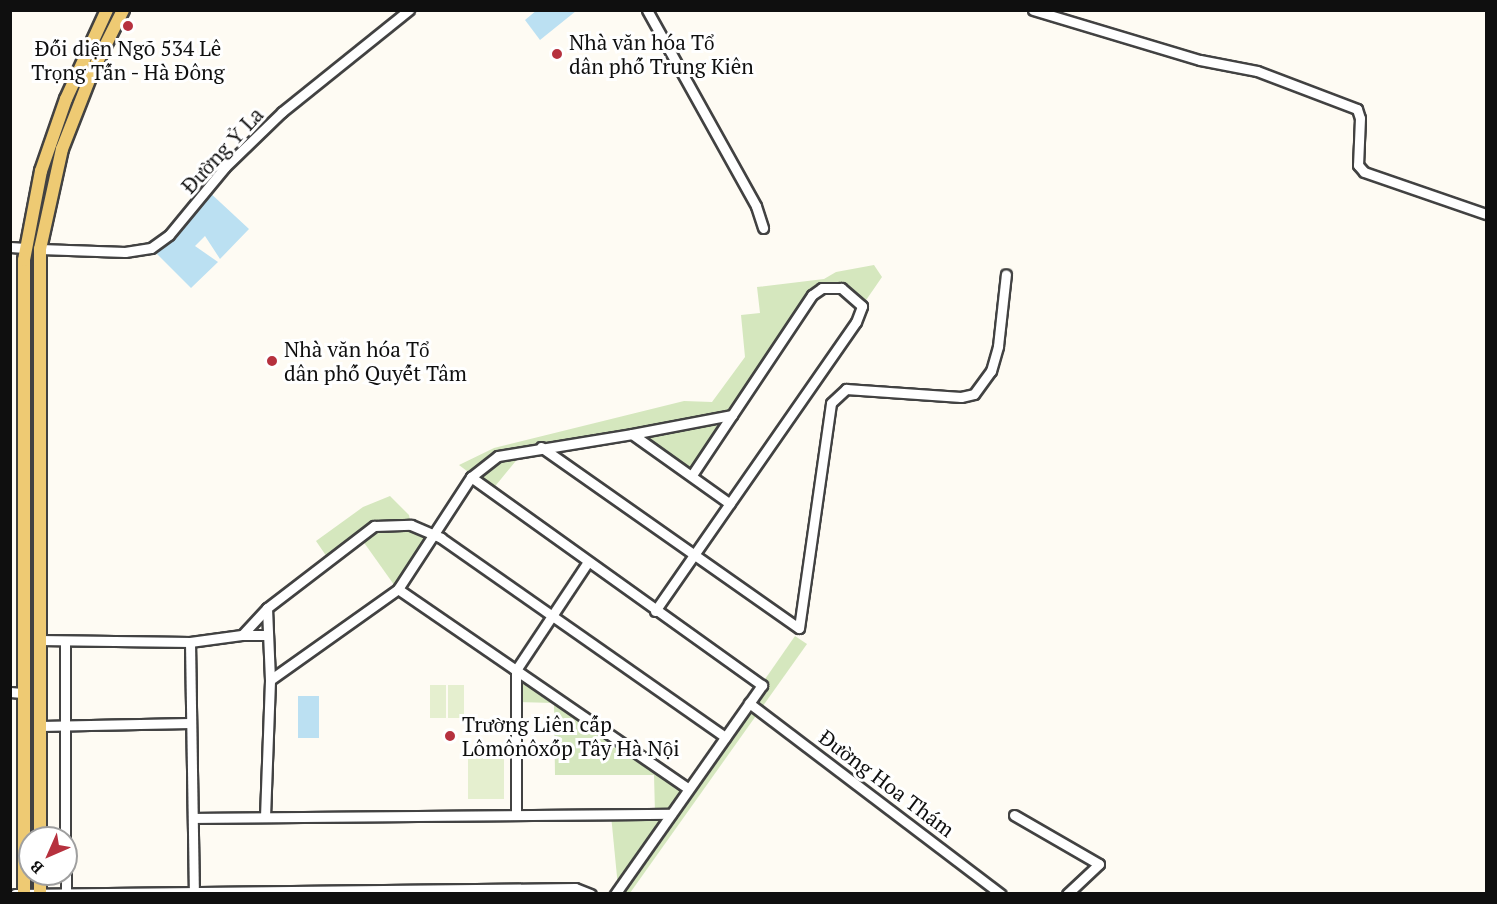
<!DOCTYPE html>
<html>
<head>
<meta charset="utf-8">
<style>
  body { margin:0 }
  #map { position:relative; width:1497px; height:904px; overflow:hidden; background:#fefbf3; font-family:"PT Serif",serif }
  div>[style] { position:absolute }
  .green>* { inset:0; background:#d5e7be }
  .pitch>* { inset:0; background:#e5efcf; transform-origin:0 0 }
  .water>* { inset:0; background:#bbe0f2; transform-origin:0 0 }
  .roads { filter:drop-shadow(2px 0 #424242) drop-shadow(-2px 0 #424242) drop-shadow(0 2px #424242) drop-shadow(0 -2px #424242) }
  .minor>* { height:9px; margin:-4.5px; padding:0 4.5px; transform-origin:4.5px; border-radius:4.5px; background:#fff }
  .major>* { height:12px; margin:-6px; padding:0 6px; transform-origin:6px; border-radius:6px; background:#eeca73 }
  .dots>* { width:16px; height:16px; translate:-50% -50%; box-sizing:border-box; border:3px solid #fff; border-radius:50% }
  span { translate:-50% -50%; white-space:nowrap; text-align:center; line-height:1.15; -webkit-text-stroke:6px #fff; paint-order:stroke }
  .poi-label { font-size:21px; color:#0f0f0f }
  .left { translate:0 -50%; text-align:left }
  .street-label { font-size:21px; color:#0f0f0f }
  .frame { position:absolute; inset:0; border:12px solid #0f0f0f; pointer-events:none }
  .north { position:absolute; left:18px; top:826px; width:60px; height:60px; box-sizing:border-box; background:#fff; border:2px solid #9f9f9f; border-radius:50%; rotate:225deg; font-size:16px; font-weight:700; line-height:24px; text-align:center; color:#0f0f0f }
  .north::after { content:''; display:block; margin:auto; width:21px; height:27px; background:#b6313e; clip-path:polygon(50% 0,100% 100%,50% 72%,0 100%) }
</style>
</head>
<body>
<div id="map">
  <div class="green">
    <div style="clip-path:polygon(874px 265px,882px 277px,862px 306px,843px 286px,820px 285px,730px 413px,524px 451px,492px 490px,459px 465px,494px 448px,684px 401px,712px 402px,745px 357px,741px 315px,760px 313px,757px 287px,824px 279px,836px 272px)"></div>
    <div style="clip-path:polygon(731px 416px,692px 475px,633px 435px)"></div>
    <div style="clip-path:polygon(390px 496px,409px 515px,411px 525px,374px 525px,329px 560px,316px 541px,363px 507px)"></div>
    <div style="clip-path:polygon(411px 526px,432px 533px,397px 589px,360px 537px,374px 527px)"></div>
    <div style="clip-path:polygon(795px 636px,807px 644px,630px 893px,616px 894px)"></div>
    <div style="clip-path:polygon(517px 672px,688px 789px,670px 813px,655px 813px,654px 775px,555px 775px,554px 703px,517px 702px)"></div>
    <div style="clip-path:polygon(611px 815px,669px 815px,618px 887px)"></div>
  </div>
  <div class="pitch">
    <div style="left:430px;top:685px;width:16px;height:33px"></div>
    <div style="left:448px;top:685px;width:16px;height:33px"></div>
    <div style="left:468px;top:752px;width:36px;height:47px"></div>
  </div>
  <div class="water">
    <div style="clip-path:polygon(537px 10px,576px 10px,576px 11px,540px 40px,525px 20px)"></div>
    <div style="clip-path:polygon(207px 190px,249px 229px,220px 259px,205px 236px,195px 246px,218px 262px,191px 288px,151px 248px)"></div>
    <div style="left:298px;top:696px;width:21px;height:42px"></div>
  </div>
  <div class="roads">
    <div class="minor">
      <div style="left:647px;top:10px;width:224px;rotate:60.9deg"></div>
      <div style="left:756px;top:206px;width:23px;rotate:72deg"></div>
      <div style="left:1033px;top:10px;width:174px;rotate:16.7deg"></div>
      <div style="left:1200px;top:60px;width:58px;rotate:10.9deg"></div>
      <div style="left:1257px;top:71px;width:107px;rotate:20.8deg"></div>
      <div style="left:1357px;top:109px;width:9px;rotate:72deg"></div>
      <div style="left:1360px;top:118px;width:47px;rotate:92.4deg"></div>
      <div style="left:1358px;top:165px;width:9px;rotate:49deg"></div>
      <div style="left:1364px;top:172px;width:129px;rotate:19deg"></div>
      <div style="left:10px;top:247px;width:15px;rotate:4deg"></div>
      <div style="left:40px;top:249px;width:85px;rotate:2deg"></div>
      <div style="left:125px;top:252px;width:26px;rotate:-9deg"></div>
      <div style="left:151px;top:248px;width:22px;rotate:-36deg"></div>
      <div style="left:169px;top:235px;width:88px;rotate:-50.5deg"></div>
      <div style="left:225px;top:167px;width:79px;rotate:-44deg"></div>
      <div style="left:282px;top:112px;width:163px;rotate:-38.8deg"></div>
      <div style="left:632px;top:434px;width:102px;rotate:-10.8deg"></div>
      <div style="left:541px;top:447px;width:315px;rotate:35.1deg"></div>
      <div style="left:799px;top:628px;width:227px;rotate:-81.9deg"></div>
      <div style="left:831px;top:403px;width:21px;rotate:-43deg"></div>
      <div style="left:846px;top:389px;width:115px;rotate:4deg"></div>
      <div style="left:961px;top:397px;width:13px;rotate:-13deg"></div>
      <div style="left:974px;top:394px;width:29px;rotate:-54deg"></div>
      <div style="left:991px;top:371px;width:26px;rotate:-74deg"></div>
      <div style="left:998px;top:346px;width:72px;rotate:-83.7deg"></div>
      <div style="left:471px;top:477px;width:34px;rotate:-38deg"></div>
      <div style="left:498px;top:456px;width:136px;rotate:-9.3deg"></div>
      <div style="left:632px;top:434px;width:120px;rotate:35.5deg"></div>
      <div style="left:398px;top:589px;width:352px;rotate:34.5deg"></div>
      <div style="left:267px;top:608px;width:72px;rotate:87.6deg"></div>
      <div style="left:655px;top:611px;width:352px;rotate:-55.2deg"></div>
      <div style="left:856px;top:322px;width:17px;rotate:-69deg"></div>
      <div style="left:862px;top:306px;width:28px;rotate:-139deg"></div>
      <div style="left:841px;top:288px;width:19px;rotate:180deg"></div>
      <div style="left:822px;top:288px;width:12px;rotate:145deg"></div>
      <div style="left:812px;top:295px;width:216px;rotate:123.7deg"></div>
      <div style="left:242px;top:635px;width:26px"></div>
      <div style="left:39px;top:640px;width:151px;rotate:0.8deg"></div>
      <div style="left:190px;top:642px;width:52px;rotate:-7.7deg"></div>
      <div style="left:242px;top:635px;width:37px;rotate:-47deg"></div>
      <div style="left:267px;top:608px;width:135px;rotate:-37.5deg"></div>
      <div style="left:374px;top:526px;width:37px;rotate:-2deg"></div>
      <div style="left:411px;top:525px;width:33px;rotate:23deg"></div>
      <div style="left:441px;top:538px;width:347px;rotate:35deg"></div>
      <div style="left:65px;top:642px;width:196px;rotate:90deg"></div>
      <div style="left:190px;top:642px;width:252px;rotate:89.1deg"></div>
      <div style="left:10px;top:692px;width:12px;rotate:5deg"></div>
      <div style="left:749px;top:703px;width:316px;rotate:37.2deg"></div>
      <div style="left:40px;top:726px;width:150px;rotate:-1.1deg"></div>
      <div style="left:516px;top:815px;width:145px;rotate:-90deg"></div>
      <div style="left:516px;top:670px;width:128px;rotate:-56.4deg"></div>
      <div style="left:1014px;top:815px;width:98px;rotate:30deg"></div>
      <div style="left:1099px;top:864px;width:44px;rotate:136.8deg"></div>
      <div style="left:265px;top:817px;width:137px;rotate:-87.9deg"></div>
      <div style="left:270px;top:680px;width:157px;rotate:-35.4deg"></div>
      <div style="left:398px;top:589px;width:134px;rotate:-56.9deg"></div>
      <div style="left:471px;top:477px;width:358px;rotate:35.6deg"></div>
      <div style="left:762px;top:685px;width:256px;rotate:125.1deg"></div>
      <div style="left:193px;top:818px;width:478px;rotate:-0.5deg"></div>
      <div style="left:66px;top:874px;width:20px;rotate:90deg"></div>
      <div style="left:15px;top:894px;width:560px;rotate:-0.61deg"></div>
      <div style="left:575px;top:888px;width:17px;rotate:21deg"></div>
    </div>
    <div class="major">
      <div style="left:40px;top:838px;width:589px;rotate:-90deg"></div>
      <div style="left:40px;top:249px;width:102px;rotate:-77.6deg"></div>
      <div style="left:62px;top:149px;width:85px;rotate:-68.6deg"></div>
      <div style="left:93px;top:70px;width:67px;rotate:-63.4deg"></div>
      <div style="left:40px;top:874px;width:20px;rotate:90deg"></div>
      <div style="left:24px;top:894px;width:634px;rotate:-90deg"></div>
      <div style="left:24px;top:260px;width:91px;rotate:-79.2deg"></div>
      <div style="left:41px;top:171px;width:76px;rotate:-70.9deg"></div>
      <div style="left:66px;top:99px;width:98px;rotate:-65.3deg"></div>
    </div>
  </div>
  <div class="dots">
    <div style="left:128px;top:26px;background:#b6313e"></div>
    <div style="left:557px;top:54px;background:#b6313e"></div>
    <div style="left:272px;top:361px;background:#b6313e"></div>
    <div style="left:450px;top:736px;background:#b6313e"></div>
  </div>
  <div class="poi-label">
    <span class="left" style="left:569px;top:54px">Nhà văn hóa Tổ<br>dân phố Trung Kiên</span>
    <span style="left:128px;top:60px">Đối diện Ngõ 534 Lê<br>Trọng Tấn - Hà Đông</span>
    <span class="left" style="left:284px;top:361px">Nhà văn hóa Tổ<br>dân phố Quyết Tâm</span>
    <span class="left" style="left:462px;top:736px">Trường Liên cấp<br>Lômônôxốp Tây Hà Nội</span>
  </div>
  <div class="street-label">
    <span style="left:222px;top:150px;rotate:-47deg">Đường Ỷ La</span>
    <span style="left:887px;top:783px;rotate:37deg">Đường Hoa Thám</span>
  </div>
  <div class="frame"></div>
  <div class="north">B</div>
</div>
</body>
</html>
